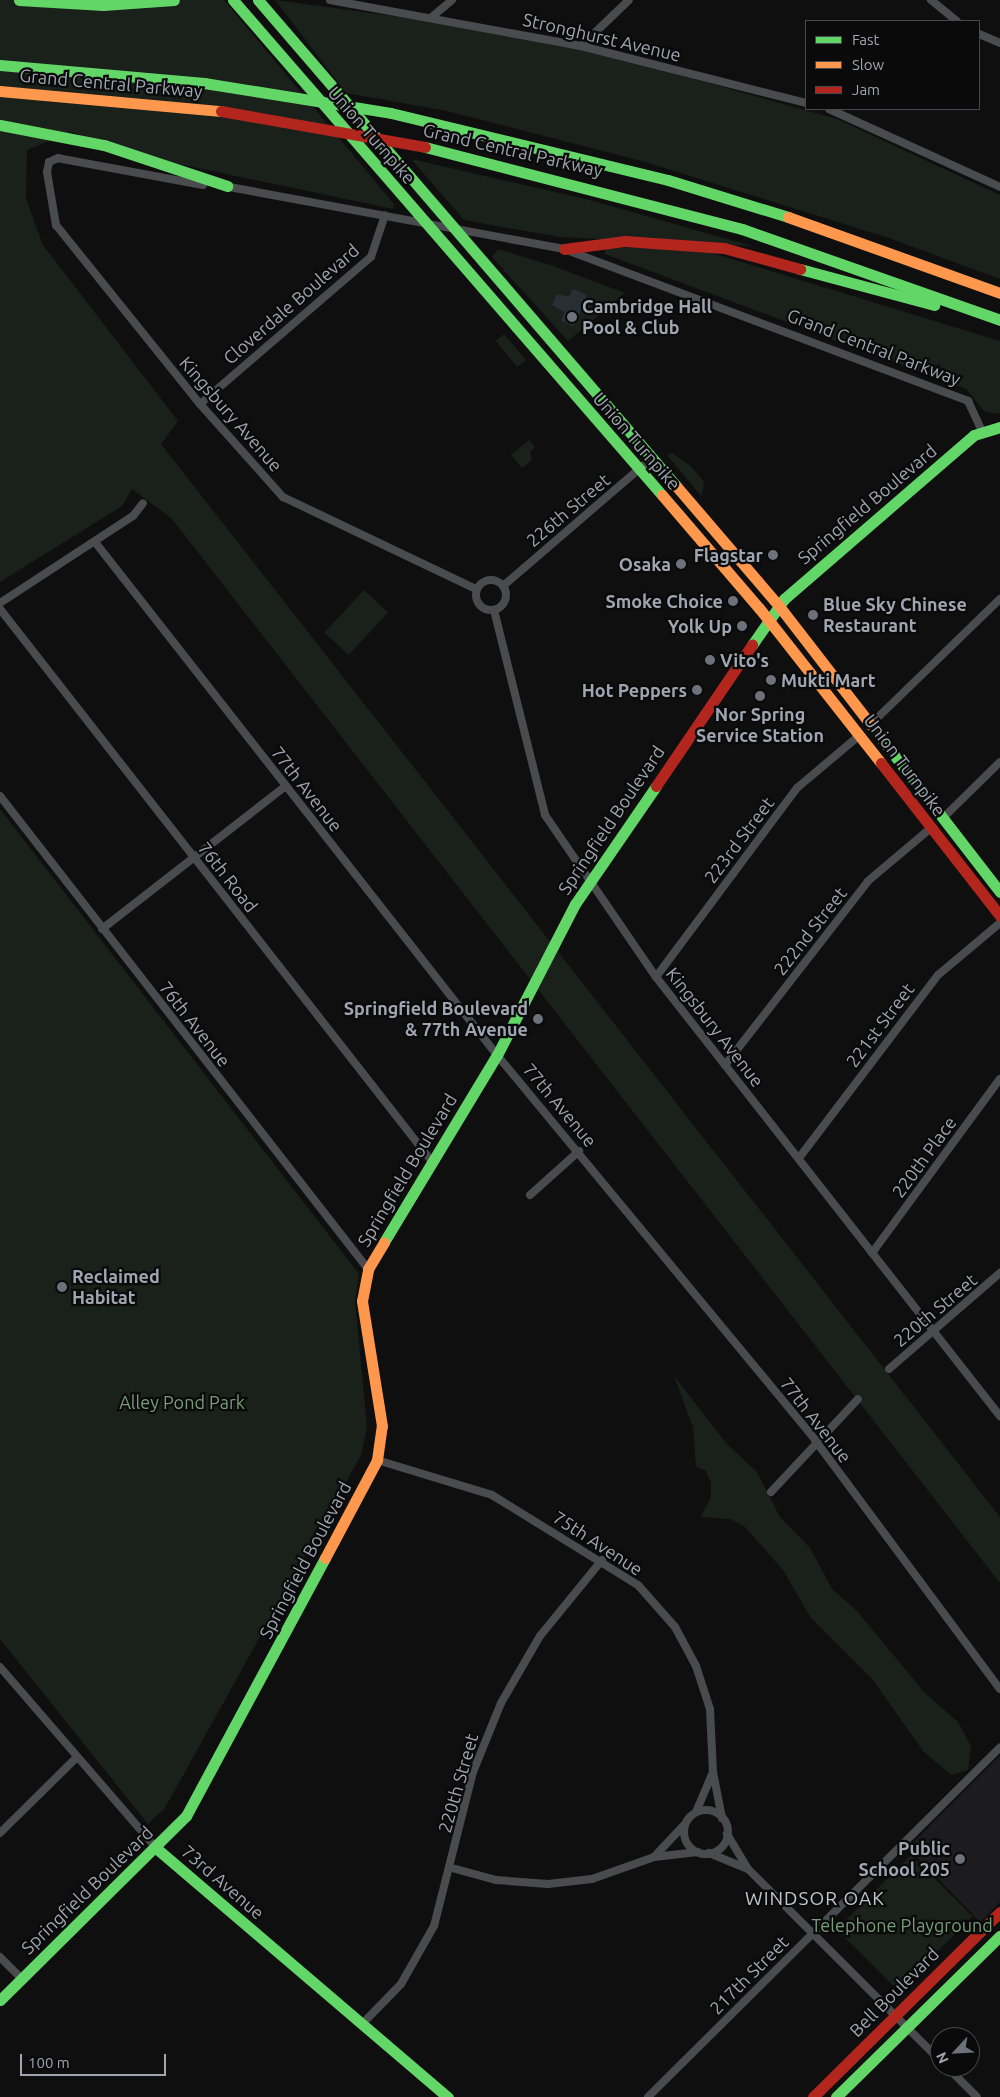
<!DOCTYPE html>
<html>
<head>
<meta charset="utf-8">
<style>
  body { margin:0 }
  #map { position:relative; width:1000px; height:2097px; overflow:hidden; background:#0f0f10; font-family:Ubuntu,sans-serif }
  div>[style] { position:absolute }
  .built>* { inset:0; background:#1c1c1e }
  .green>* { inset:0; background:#1a201a; transform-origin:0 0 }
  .water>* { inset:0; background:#272f34 }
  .street>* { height:8px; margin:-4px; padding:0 4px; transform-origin:4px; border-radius:4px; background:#4a4b4f }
  .street>.ring { margin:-4px; padding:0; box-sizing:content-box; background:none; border:8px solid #4a4b4f; border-radius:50% }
  .fast>* { height:11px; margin:-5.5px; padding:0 5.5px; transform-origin:5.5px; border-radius:5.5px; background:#63d668 }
  .slow>* { height:11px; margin:-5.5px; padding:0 5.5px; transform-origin:5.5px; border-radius:5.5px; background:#ff974d }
  .jam>* { height:11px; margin:-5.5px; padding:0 5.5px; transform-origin:5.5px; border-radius:5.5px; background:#b3261e }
  .fast-bridge>* { height:11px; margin:-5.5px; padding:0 5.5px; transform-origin:5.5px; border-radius:5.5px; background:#63d668 }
  .jam-bridge>* { height:11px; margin:-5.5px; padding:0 5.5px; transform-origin:5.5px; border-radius:5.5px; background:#b3261e }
  .dots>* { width:14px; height:14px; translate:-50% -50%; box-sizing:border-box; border:2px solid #0a0a0b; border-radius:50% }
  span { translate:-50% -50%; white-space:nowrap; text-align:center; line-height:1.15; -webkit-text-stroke:4.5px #0a0a0b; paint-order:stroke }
  .street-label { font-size:18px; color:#a0a6b1 }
  .poi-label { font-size:18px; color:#a0a6b1; font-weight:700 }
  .left { translate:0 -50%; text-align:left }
  .right { translate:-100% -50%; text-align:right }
  .park-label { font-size:18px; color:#789c78 }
  .neighbourhood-label { font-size:19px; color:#c1c5cd; letter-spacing:1px }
  .legend { position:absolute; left:805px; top:20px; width:175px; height:90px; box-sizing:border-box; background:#0a0a0b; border:1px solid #46484d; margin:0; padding:6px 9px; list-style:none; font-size:15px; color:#a0a6b1 }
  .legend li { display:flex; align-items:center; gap:10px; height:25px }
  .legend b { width:25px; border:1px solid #46484d }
  .north { position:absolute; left:930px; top:2027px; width:50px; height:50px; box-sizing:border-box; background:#0a0a0b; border:1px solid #46484d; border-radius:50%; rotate:245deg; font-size:14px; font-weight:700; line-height:20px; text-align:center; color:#a0a6b1 }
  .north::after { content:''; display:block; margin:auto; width:18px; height:22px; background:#6d7179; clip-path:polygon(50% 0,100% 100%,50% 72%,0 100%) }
  .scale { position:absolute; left:20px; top:2054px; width:146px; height:22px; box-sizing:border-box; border:2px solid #a0a6b1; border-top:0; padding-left:6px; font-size:15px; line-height:18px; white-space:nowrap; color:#a0a6b1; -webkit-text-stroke:4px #0a0a0b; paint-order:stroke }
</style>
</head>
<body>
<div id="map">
  <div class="built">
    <div style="clip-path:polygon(1000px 1756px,1000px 1902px,980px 1922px,908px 1848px)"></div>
  </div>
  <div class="green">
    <div style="clip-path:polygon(0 0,224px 0,394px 204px,393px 209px,174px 163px,71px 132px,27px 150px,26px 199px,43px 245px,178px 421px,161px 444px,1000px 1517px,1000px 1583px,172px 519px,132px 489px,122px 506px,0 582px)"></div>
    <div style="clip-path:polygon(275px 0,431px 21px,598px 52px,837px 119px,1000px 195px,1000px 279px,889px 238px,642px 161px,447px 111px,346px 93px)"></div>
    <div style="clip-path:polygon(411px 159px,586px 199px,752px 246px,559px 237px,464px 220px)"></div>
    <div style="clip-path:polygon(604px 247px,699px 249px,1000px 341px,1000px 414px,985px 412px,966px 389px,605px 254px)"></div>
    <div style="clip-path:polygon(498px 249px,550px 265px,625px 293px,568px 341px,492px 257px)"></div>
    <div style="left:504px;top:334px;width:34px;height:11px;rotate:50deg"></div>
    <div style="clip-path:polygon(529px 440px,535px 447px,530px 452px,532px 460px,522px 468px,511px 455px)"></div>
    <div style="clip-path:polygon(672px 453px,691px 466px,704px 482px,702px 497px,667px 455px)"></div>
    <div style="left:364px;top:590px;width:33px;height:58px;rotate:43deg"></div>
    <div style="clip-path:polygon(0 809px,359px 1274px,355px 1301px,367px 1427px,361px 1455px,165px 1808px,148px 1824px,0 1639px)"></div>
    <div style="clip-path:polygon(674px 1376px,726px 1443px,757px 1472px,780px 1517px,810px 1548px,832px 1589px,857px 1611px,925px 1693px,958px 1722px,971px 1746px,968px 1770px,951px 1775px,923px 1751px,873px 1680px,811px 1618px,783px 1570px,744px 1526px,730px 1519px,701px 1517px,711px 1497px,711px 1483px,706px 1471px,696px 1467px,693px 1427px)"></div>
    <div style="left:911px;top:1855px;width:87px;height:105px;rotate:45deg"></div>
  </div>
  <div class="water">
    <div style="clip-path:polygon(573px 289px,587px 295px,574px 326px,561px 321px,564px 312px,552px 305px,557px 294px,569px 297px)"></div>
  </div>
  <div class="street">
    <div style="left:330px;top:0;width:255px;rotate:10.4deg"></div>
    <div style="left:581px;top:46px;width:232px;rotate:14.2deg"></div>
    <div style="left:931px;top:0;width:33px;rotate:39deg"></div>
    <div style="left:433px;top:16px;width:25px;rotate:-40deg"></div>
    <div style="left:979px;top:34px;width:23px;rotate:23deg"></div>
    <div style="left:581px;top:46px;width:66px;rotate:-43.8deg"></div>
    <div style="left:829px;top:109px;width:188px;rotate:24.5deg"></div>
    <div style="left:203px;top:185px;width:147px;rotate:-169.5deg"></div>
    <div style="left:58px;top:158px;width:10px;rotate:156deg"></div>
    <div style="left:49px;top:162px;width:10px;rotate:101deg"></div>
    <div style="left:47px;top:172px;width:54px;rotate:80.4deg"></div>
    <div style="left:56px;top:225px;width:230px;rotate:51.2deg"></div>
    <div style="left:200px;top:404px;width:125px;rotate:48.3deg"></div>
    <div style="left:283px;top:497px;width:214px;rotate:25.5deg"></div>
    <div style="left:224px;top:186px;width:346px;rotate:10.5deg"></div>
    <div style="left:564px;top:249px;width:432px;rotate:20.6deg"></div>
    <div style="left:968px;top:401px;width:33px;rotate:65deg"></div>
    <div style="left:200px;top:404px;width:225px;rotate:-40.7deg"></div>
    <div style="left:371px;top:257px;width:44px;rotate:-71.6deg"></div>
    <div style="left:95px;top:542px;width:652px;rotate:51.92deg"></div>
    <div style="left:497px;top:1055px;width:499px;rotate:50.4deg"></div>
    <div style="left:815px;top:1440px;width:310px;rotate:53.4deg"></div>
    <div class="ring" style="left:476px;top:580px;width:22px;height:22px"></div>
    <div style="left:503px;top:586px;width:196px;rotate:-40.7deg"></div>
    <div style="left:0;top:603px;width:159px;rotate:-33.2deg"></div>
    <div style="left:133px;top:516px;width:16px;rotate:-52deg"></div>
    <div style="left:0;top:609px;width:703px;rotate:51.99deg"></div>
    <div style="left:494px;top:610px;width:211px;rotate:76deg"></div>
    <div style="left:545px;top:815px;width:196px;rotate:55.6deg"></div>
    <div style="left:656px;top:977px;width:558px;rotate:51.92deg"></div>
    <div style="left:871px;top:724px;width:180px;rotate:-44.1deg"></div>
    <div style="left:0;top:796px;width:599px;rotate:52.12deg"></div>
    <div style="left:944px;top:817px;width:78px;rotate:-44.5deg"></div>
    <div style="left:102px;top:929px;width:233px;rotate:-37.9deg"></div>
    <div style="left:656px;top:977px;width:236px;rotate:-53.3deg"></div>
    <div style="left:797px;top:788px;width:82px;rotate:-40.1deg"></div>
    <div style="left:725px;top:1065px;width:233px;rotate:-52.1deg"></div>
    <div style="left:868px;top:881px;width:82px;rotate:-40.1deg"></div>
    <div style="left:799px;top:1158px;width:230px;rotate:-52.8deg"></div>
    <div style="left:938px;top:975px;width:81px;rotate:-40deg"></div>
    <div style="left:530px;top:1195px;width:66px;rotate:-41.9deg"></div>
    <div style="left:872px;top:1253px;width:216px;rotate:-53.7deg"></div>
    <div style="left:889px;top:1369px;width:147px;rotate:-40.9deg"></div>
    <div style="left:377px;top:1460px;width:120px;rotate:16.9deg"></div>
    <div style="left:492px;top:1495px;width:172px;rotate:31.7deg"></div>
    <div style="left:638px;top:1585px;width:56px;rotate:48.6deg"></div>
    <div style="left:675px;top:1627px;width:44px;rotate:61.7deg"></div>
    <div style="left:696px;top:1666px;width:45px;rotate:72deg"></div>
    <div style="left:710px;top:1709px;width:63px;rotate:87.3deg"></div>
    <div style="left:771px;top:1492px;width:127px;rotate:-46.9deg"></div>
    <div style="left:0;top:1667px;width:239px;rotate:49.2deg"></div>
    <div class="ring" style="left:684px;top:1810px;width:36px;height:36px"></div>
    <div style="left:696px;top:1812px;width:43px;rotate:-67deg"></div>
    <div style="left:713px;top:1772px;width:47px;rotate:78.9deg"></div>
    <div style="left:685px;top:1824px;width:45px;rotate:133.2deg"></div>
    <div style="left:654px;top:1857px;width:44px;rotate:-6.5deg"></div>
    <div style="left:0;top:1833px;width:108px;rotate:-44.6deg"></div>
    <div style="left:709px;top:1853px;width:42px;rotate:22.3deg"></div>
    <div style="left:748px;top:1869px;width:41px;rotate:-121deg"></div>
    <div style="left:452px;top:1868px;width:46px;rotate:15.3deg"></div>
    <div style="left:496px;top:1880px;width:52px;rotate:4.4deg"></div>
    <div style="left:548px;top:1884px;width:44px;rotate:-6.5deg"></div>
    <div style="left:592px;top:1879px;width:66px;rotate:-19.5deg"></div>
    <div style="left:748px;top:1869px;width:271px;rotate:44.9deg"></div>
    <div style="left:0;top:1957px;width:31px;rotate:45deg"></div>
    <div style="left:363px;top:2023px;width:54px;rotate:-45.7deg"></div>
    <div style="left:401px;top:1984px;width:67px;rotate:-60.4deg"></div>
    <div style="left:434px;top:1926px;width:159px;rotate:-75.8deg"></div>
    <div style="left:473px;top:1772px;width:74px;rotate:-67.9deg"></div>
    <div style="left:501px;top:1703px;width:78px;rotate:-59.8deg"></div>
    <div style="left:540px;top:1636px;width:98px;rotate:-50.8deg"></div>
    <div style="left:947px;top:2067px;width:42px;rotate:45deg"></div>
    <div style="left:648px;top:2097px;width:496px;rotate:-44.8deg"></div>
  </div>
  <div class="fast">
    <div style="left:19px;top:0;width:84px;rotate:3.4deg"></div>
    <div style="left:103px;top:5px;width:71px;rotate:-4deg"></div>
    <div style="left:233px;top:0;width:655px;rotate:49.09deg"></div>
    <div style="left:258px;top:0;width:642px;rotate:49.29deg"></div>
    <div style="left:0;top:65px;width:205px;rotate:5deg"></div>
    <div style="left:391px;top:113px;width:285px;rotate:13.6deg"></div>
    <div style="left:668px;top:180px;width:126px;rotate:17.1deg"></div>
    <div style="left:0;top:125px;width:106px;rotate:10.9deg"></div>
    <div style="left:104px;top:145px;width:130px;rotate:18.4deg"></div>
    <div style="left:425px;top:147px;width:327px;rotate:14.5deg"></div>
    <div style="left:742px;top:229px;width:274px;rotate:19.4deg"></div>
    <div style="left:800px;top:269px;width:139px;rotate:15deg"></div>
    <div style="left:752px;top:645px;width:56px;rotate:-55.2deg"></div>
    <div style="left:784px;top:599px;width:251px;rotate:-40.8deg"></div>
    <div style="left:974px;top:435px;width:27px;rotate:-17deg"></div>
    <div style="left:874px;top:729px;width:206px;rotate:52.3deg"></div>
    <div style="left:384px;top:1242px;width:218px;rotate:-58.9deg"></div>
    <div style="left:497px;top:1055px;width:170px;rotate:-62.7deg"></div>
    <div style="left:575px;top:904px;width:143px;rotate:-55.5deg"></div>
    <div style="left:156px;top:1848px;width:384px;rotate:40.5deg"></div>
    <div style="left:0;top:2000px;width:262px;rotate:-44.7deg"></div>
    <div style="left:186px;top:1816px;width:293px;rotate:-61.7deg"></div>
    <div style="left:836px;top:2097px;width:230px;rotate:-44.5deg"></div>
  </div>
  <div class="slow">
    <div style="left:0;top:91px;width:222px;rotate:5.2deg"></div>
    <div style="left:788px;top:217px;width:225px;rotate:19.7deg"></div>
    <div style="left:677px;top:487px;width:157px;rotate:49.4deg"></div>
    <div style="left:779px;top:606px;width:155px;rotate:52.3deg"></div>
    <div style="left:662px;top:495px;width:149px;rotate:49.4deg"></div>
    <div style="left:759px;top:608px;width:197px;rotate:51.8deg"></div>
    <div style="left:325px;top:1558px;width:111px;rotate:-62deg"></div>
    <div style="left:377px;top:1460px;width:34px;rotate:-82deg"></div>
    <div style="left:382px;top:1426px;width:127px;rotate:-99.1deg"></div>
    <div style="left:362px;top:1301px;width:33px;rotate:-79deg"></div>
    <div style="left:368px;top:1269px;width:31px;rotate:-59deg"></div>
  </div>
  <div class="jam">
    <div style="left:564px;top:249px;width:62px;rotate:-7.5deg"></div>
    <div style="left:625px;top:241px;width:99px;rotate:4deg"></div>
    <div style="left:724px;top:248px;width:79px;rotate:15.4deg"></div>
    <div style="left:881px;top:763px;width:194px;rotate:52.1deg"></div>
    <div style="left:656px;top:786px;width:171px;rotate:-55.8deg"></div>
    <div style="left:813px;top:2097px;width:263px;rotate:-44.7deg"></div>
  </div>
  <div class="fast-bridge">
    <div style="left:204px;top:83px;width:189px;rotate:9.1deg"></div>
  </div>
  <div class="jam-bridge">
    <div style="left:221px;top:111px;width:207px;rotate:10deg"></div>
  </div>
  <div class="dots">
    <div style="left:572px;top:317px;background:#6d7179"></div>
    <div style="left:773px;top:555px;background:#6d7179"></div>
    <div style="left:681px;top:564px;background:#6d7179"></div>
    <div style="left:733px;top:601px;background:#6d7179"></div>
    <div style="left:813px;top:615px;background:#6d7179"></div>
    <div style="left:742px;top:626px;background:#6d7179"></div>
    <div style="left:710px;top:660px;background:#6d7179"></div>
    <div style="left:771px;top:680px;background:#6d7179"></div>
    <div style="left:697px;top:690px;background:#6d7179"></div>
    <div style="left:760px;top:696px;background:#6d7179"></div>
    <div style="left:538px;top:1019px;background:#6d7179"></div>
    <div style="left:62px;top:1287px;background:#6d7179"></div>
    <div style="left:960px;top:1859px;background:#6d7179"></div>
  </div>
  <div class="street-label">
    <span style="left:602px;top:37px;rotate:13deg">Stronghurst Avenue</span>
    <span style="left:111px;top:83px;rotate:5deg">Grand Central Parkway</span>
    <span style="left:372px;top:135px;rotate:49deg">Union Turnpike</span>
    <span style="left:513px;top:150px;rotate:13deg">Grand Central Parkway</span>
    <span style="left:291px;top:304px;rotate:-41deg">Cloverdale Boulevard</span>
    <span style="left:874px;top:347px;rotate:21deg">Grand Central Parkway</span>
    <span style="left:231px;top:414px;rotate:49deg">Kingsbury Avenue</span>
    <span style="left:637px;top:441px;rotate:49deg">Union Turnpike</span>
    <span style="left:867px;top:504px;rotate:-40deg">Springfield Boulevard</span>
    <span style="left:568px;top:510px;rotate:-40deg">226th Street</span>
    <span style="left:905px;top:765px;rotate:53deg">Union Turnpike</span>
    <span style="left:307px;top:789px;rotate:52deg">77th Avenue</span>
    <span style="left:611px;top:820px;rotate:-56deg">Springfield Boulevard</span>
    <span style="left:739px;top:840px;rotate:-53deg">223rd Street</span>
    <span style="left:228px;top:877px;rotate:52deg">76th Road</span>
    <span style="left:810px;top:931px;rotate:-52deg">222nd Street</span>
    <span style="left:195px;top:1024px;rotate:52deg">76th Avenue</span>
    <span style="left:880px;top:1025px;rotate:-53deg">221st Street</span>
    <span style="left:715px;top:1027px;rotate:52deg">Kingsbury Avenue</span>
    <span style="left:560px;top:1105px;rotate:50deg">77th Avenue</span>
    <span style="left:924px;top:1157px;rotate:-54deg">220th Place</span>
    <span style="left:407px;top:1170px;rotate:-59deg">Springfield Boulevard</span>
    <span style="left:935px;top:1310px;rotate:-40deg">220th Street</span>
    <span style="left:816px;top:1420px;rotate:52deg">77th Avenue</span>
    <span style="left:598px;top:1543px;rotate:33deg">75th Avenue</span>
    <span style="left:305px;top:1560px;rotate:-62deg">Springfield Boulevard</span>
    <span style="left:458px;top:1783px;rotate:-74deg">220th Street</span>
    <span style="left:223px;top:1882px;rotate:41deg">73rd Avenue</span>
    <span style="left:87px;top:1890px;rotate:-44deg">Springfield Boulevard</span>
    <span style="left:749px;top:1975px;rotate:-45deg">217th Street</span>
    <span style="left:894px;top:1992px;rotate:-45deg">Bell Boulevard</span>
  </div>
  <div class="poi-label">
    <span class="left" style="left:582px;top:317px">Cambridge Hall<br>Pool &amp; Club</span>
    <span class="right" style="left:763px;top:555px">Flagstar</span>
    <span class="right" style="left:671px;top:564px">Osaka</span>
    <span class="right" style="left:723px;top:601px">Smoke Choice</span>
    <span class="left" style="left:823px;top:615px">Blue Sky Chinese<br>Restaurant</span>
    <span class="right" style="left:732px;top:626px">Yolk Up</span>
    <span class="left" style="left:720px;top:660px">Vito's</span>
    <span class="left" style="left:781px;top:680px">Mukti Mart</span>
    <span class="right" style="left:687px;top:690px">Hot Peppers</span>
    <span style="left:760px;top:725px">Nor Spring<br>Service Station</span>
    <span class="right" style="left:528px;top:1019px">Springfield Boulevard<br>&amp; 77th Avenue</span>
    <span class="left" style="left:72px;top:1287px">Reclaimed<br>Habitat</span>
    <span class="right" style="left:950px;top:1859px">Public<br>School 205</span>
  </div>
  <div class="park-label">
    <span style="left:182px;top:1402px">Alley Pond Park</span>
    <span style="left:902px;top:1925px">Telephone Playground</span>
  </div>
  <div class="neighbourhood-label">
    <span style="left:815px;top:1899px">WINDSOR OAK</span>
  </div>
  <ul class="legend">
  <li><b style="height:6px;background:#63d668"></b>Fast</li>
  <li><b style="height:6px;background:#ff974d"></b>Slow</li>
  <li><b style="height:6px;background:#b3261e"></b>Jam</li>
  </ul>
  <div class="north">N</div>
  <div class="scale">100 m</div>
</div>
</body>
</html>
